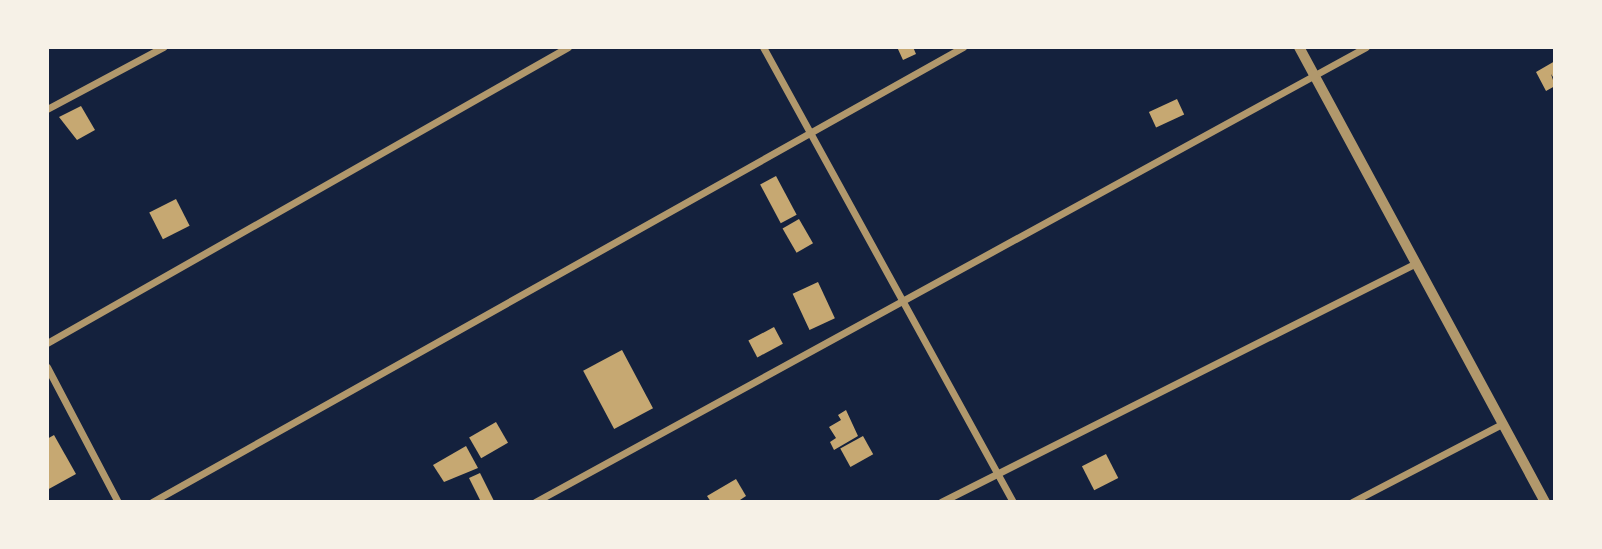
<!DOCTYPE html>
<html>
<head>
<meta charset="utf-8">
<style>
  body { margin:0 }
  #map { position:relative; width:1602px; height:549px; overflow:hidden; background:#14213d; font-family:"Space Grotesk",sans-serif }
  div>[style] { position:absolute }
  .building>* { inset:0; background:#c6a872; transform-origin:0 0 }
  .minor>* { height:7px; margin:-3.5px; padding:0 3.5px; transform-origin:3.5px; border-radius:3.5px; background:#b1986c }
  .tertiary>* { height:10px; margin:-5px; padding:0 5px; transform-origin:5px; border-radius:5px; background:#b1986c }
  span { translate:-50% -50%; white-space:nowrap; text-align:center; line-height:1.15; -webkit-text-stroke:7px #f6f1e7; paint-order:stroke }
  .frame { position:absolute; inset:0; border:49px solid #f6f1e7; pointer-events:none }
</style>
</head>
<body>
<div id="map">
  <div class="building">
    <div style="clip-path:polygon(897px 47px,913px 47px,916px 54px,903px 60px)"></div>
    <div style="clip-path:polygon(1555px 61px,1555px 80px,1551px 74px,1555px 86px,1546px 91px,1536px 72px)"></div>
    <div style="left:1177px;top:99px;width:17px;height:31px;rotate:65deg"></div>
    <div style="clip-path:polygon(81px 106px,95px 130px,77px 140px,59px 117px)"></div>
    <div style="left:776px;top:176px;width:44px;height:18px;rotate:62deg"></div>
    <div style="left:176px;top:199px;width:30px;height:30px;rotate:63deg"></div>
    <div style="left:799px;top:219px;width:28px;height:19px;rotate:60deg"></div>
    <div style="left:818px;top:282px;width:40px;height:28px;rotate:65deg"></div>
    <div style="left:774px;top:327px;width:19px;height:29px;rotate:62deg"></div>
    <div style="left:622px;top:350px;width:66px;height:44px;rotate:62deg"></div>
    <div style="clip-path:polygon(846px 410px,858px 436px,834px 450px,830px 442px,836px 438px,829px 427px,841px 420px,838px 415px)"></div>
    <div style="left:496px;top:422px;width:24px;height:31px;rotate:60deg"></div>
    <div style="clip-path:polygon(54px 435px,76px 474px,47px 490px,47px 439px)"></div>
    <div style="left:863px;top:436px;width:21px;height:26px;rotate:61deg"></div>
    <div style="clip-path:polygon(466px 446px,478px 468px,444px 482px,433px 465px)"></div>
    <div style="left:1106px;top:454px;width:27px;height:27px;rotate:63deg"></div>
    <div style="clip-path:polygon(480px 473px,494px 501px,493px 502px,481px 502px,469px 478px)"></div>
    <div style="clip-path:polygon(736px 479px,746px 496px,737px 502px,711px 502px,707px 496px)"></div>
  </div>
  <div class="minor">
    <div style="left:763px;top:47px;width:519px;rotate:61.21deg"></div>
    <div style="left:47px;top:109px;width:132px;rotate:-28.1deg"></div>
    <div style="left:47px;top:343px;width:599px;rotate:-29.6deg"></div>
    <div style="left:47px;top:367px;width:153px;rotate:62.3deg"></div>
    <div style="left:152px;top:502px;width:930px;rotate:-29.29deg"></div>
    <div style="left:535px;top:502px;width:947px;rotate:-28.7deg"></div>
    <div style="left:941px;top:502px;width:530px;rotate:-26.71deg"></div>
    <div style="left:1352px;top:502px;width:167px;rotate:-27.5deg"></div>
  </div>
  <div class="tertiary">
    <div style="left:1299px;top:47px;width:517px;rotate:61.6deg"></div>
  </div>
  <div class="frame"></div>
</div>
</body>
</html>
